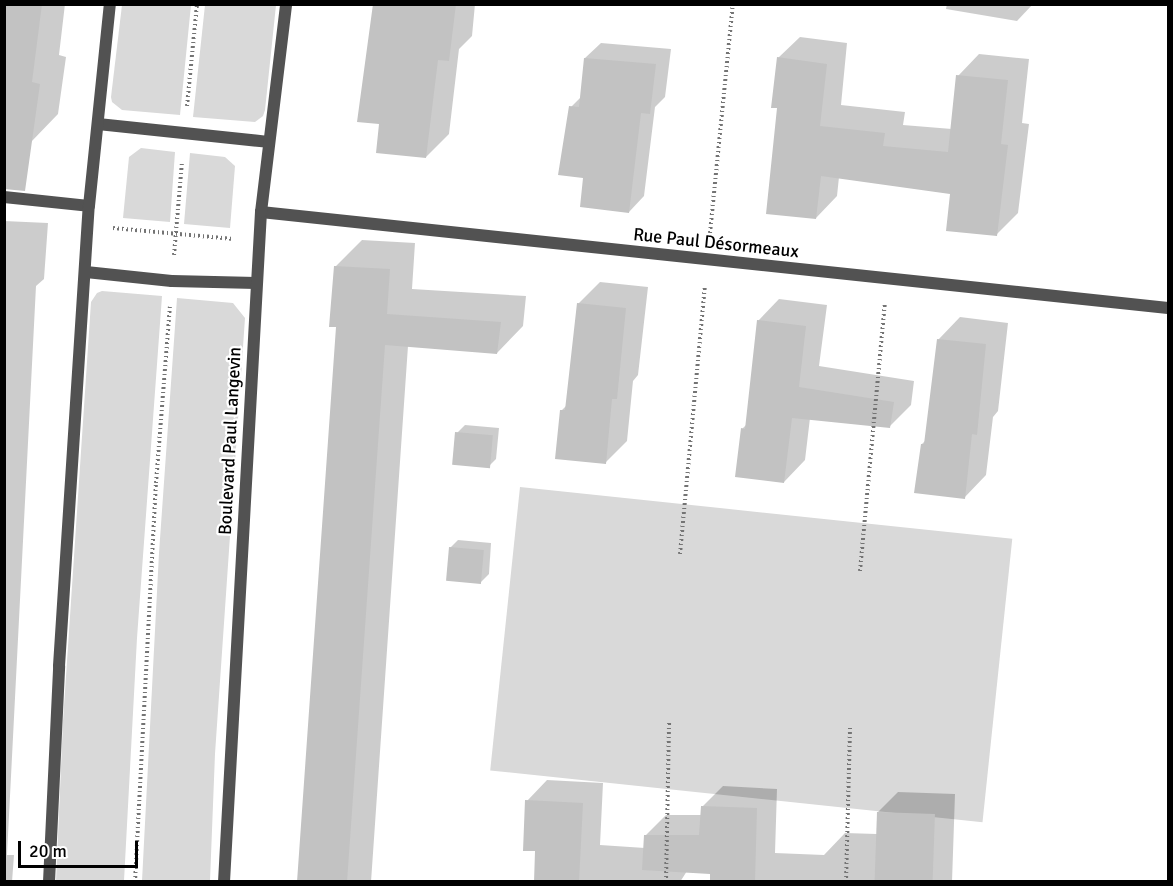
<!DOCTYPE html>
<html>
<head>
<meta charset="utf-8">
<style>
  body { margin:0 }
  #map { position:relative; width:1173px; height:886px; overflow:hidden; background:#fff; font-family:Signika,sans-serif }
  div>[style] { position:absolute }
  .green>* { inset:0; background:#d9d9d9; transform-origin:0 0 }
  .shadow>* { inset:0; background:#0003 }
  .building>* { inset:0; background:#c2c2c2; transform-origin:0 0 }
  .path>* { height:4px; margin-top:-2px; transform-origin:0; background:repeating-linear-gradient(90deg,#747474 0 1.5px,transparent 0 4.5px) }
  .minor>* { height:12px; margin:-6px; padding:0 6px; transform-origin:6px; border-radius:6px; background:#525252 }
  span { translate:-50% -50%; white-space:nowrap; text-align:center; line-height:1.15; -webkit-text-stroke:4.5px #fff; paint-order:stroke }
  .street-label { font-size:18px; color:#000 }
  .frame { position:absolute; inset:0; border:6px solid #000; pointer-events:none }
  .scale { position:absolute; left:18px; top:841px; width:120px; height:27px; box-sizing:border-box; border:3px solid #000; border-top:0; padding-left:8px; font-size:18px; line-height:21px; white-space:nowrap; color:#000; -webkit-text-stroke:4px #fff; paint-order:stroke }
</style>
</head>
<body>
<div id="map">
  <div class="green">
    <div style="clip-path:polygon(122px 5px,191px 5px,180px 115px,122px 110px,112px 102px,111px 97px)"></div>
    <div style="clip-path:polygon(205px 5px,276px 5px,265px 110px,263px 116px,255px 122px,193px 117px)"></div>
    <div style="clip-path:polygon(141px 148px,175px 152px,170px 222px,123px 218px,129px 157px)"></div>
    <div style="clip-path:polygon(190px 153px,225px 157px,235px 166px,230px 228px,184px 224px)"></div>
    <div style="clip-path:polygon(102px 291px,162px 296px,137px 638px,124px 881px,56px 881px,63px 721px,91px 302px,97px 293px)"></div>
    <div style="clip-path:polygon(177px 298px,233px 303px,245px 318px,215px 754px,210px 881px,142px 881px,159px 553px)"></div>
    <div style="left:520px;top:487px;width:495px;height:285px;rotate:6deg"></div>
  </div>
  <div class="shadow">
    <div style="clip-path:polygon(4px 4px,65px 4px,59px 55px,66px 57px,58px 114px,31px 142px)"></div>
    <div style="clip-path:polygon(384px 4px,475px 4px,472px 36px,459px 49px,449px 134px,426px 157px,381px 122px)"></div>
    <div style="clip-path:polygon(947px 4px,1033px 4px,1017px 21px,946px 9px)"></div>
    <div style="clip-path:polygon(800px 37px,847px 43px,841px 105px,905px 112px,903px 125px,952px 129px,958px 76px,979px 54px,1029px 59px,1022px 123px,1029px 124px,1018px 213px,996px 235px,952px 192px,839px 177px,837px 196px,816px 218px,778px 107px,778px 58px)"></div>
    <div style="clip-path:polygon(601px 43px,671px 49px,665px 97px,655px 107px,644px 196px,629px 212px,585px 176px,571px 107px,582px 96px,585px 58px)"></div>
    <div style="clip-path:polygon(4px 221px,48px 223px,44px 279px,36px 286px,7px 855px,14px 855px,12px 882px,4px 882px)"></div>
    <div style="clip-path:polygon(362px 240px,415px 243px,412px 289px,526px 296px,523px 326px,497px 353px,408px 346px,371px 882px,299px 882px,338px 326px,335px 267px)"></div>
    <div style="clip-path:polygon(600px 282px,648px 287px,638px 375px,633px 381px,627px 441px,605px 463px,562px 410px,567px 405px,578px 304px)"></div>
    <div style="clip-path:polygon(779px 299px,827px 305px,819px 366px,914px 381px,911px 405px,890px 426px,810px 418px,805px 460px,784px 482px,742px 429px,747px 424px,758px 321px)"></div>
    <div style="clip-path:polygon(960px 317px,1008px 323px,998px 411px,993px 417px,986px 475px,964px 498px,922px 444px,926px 440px,938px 340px)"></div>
    <div style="clip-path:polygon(465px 425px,499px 428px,496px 459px,488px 467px,457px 433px)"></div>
    <div style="clip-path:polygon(458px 540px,491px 543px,489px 574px,481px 582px,450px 548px)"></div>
    <div style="clip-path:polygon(547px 780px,603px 783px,600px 845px,645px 848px,645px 836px,666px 815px,702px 815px,702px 807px,723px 786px,777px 789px,775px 853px,824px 855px,845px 833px,877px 834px,878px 812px,898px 792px,955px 794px,952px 882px,711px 882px,712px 872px,687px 871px,680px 882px,535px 882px,536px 850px,527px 801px)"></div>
  </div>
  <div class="building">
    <div style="clip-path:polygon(4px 4px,42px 4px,32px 82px,40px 84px,25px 191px,4px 189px)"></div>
    <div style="clip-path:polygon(373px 4px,456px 4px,449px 61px,438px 60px,426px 158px,376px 153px,379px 124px,357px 122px)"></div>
    <div style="clip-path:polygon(777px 57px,827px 64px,820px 126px,885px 133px,883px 146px,948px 152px,956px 75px,1008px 80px,1001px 144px,1008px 145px,997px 236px,946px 231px,950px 194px,821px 176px,816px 219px,766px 214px,777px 108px,771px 108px)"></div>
    <div style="clip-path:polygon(584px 58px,656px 64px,650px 114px,641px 113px,629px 213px,580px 207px,583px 178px,558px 175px,569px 106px,579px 107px)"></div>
    <div style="clip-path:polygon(334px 266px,390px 269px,387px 314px,501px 322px,497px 354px,385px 345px,347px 882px,297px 882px,336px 327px,329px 327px)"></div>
    <div style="clip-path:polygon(577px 303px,626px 308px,617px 399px,612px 399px,606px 464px,555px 459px,560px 410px,565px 410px)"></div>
    <div style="clip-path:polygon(757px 320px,806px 326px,799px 387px,894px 402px,890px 428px,792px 418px,784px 483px,735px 477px,741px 428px,745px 429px)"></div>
    <div style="clip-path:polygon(937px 339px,986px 344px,977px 435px,972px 434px,965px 499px,914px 493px,921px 444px,924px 444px)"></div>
    <div style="left:455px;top:432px;width:38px;height:33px;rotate:5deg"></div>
    <div style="left:449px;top:547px;width:35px;height:34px;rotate:5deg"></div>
    <div style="clip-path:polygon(525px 800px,583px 803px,579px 882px,534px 882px,535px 851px,523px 851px)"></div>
    <div style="clip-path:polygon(701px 806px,757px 808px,755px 882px,710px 882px,710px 874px,642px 870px,644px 835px,699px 835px)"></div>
    <div style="left:877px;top:812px;width:58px;height:70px;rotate:2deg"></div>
  </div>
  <div class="path">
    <div style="left:187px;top:106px;width:102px;rotate:-84.4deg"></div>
    <div style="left:113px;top:228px;width:121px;rotate:5.2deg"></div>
    <div style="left:710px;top:233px;width:230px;rotate:-84.3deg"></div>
    <div style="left:174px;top:255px;width:94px;rotate:-85.1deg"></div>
    <div style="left:680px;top:554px;width:270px;rotate:-84.7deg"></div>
    <div style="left:860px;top:571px;width:269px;rotate:-84.7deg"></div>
    <div style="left:135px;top:882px;width:400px;rotate:-87deg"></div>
    <div style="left:156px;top:483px;width:177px;rotate:-85.5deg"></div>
    <div style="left:666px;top:882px;width:162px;rotate:-88.9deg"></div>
    <div style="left:846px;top:882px;width:157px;rotate:-88.5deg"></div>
  </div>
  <div class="minor">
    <div style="left:98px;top:124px;width:171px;rotate:6deg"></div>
    <div style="left:4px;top:197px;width:85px;rotate:6deg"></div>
    <div style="left:261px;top:212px;width:912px;rotate:6.04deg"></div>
    <div style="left:86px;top:272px;width:86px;rotate:6deg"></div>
    <div style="left:172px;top:281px;width:84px;rotate:1.4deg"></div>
    <div style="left:49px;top:882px;width:216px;rotate:-87.3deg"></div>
    <div style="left:59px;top:666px;width:461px;rotate:-86.3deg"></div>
    <div style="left:89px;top:206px;width:203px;rotate:-84.1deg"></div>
    <div style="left:224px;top:882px;width:671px;rotate:-86.84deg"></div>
    <div style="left:261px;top:212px;width:209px;rotate:-83.1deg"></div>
  </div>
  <div class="street-label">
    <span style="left:716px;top:243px;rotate:6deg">Rue Paul Désormeaux</span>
    <span style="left:230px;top:441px;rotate:-87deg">Boulevard Paul Langevin</span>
  </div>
  <div class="frame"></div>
  <div class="scale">20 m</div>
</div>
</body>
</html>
